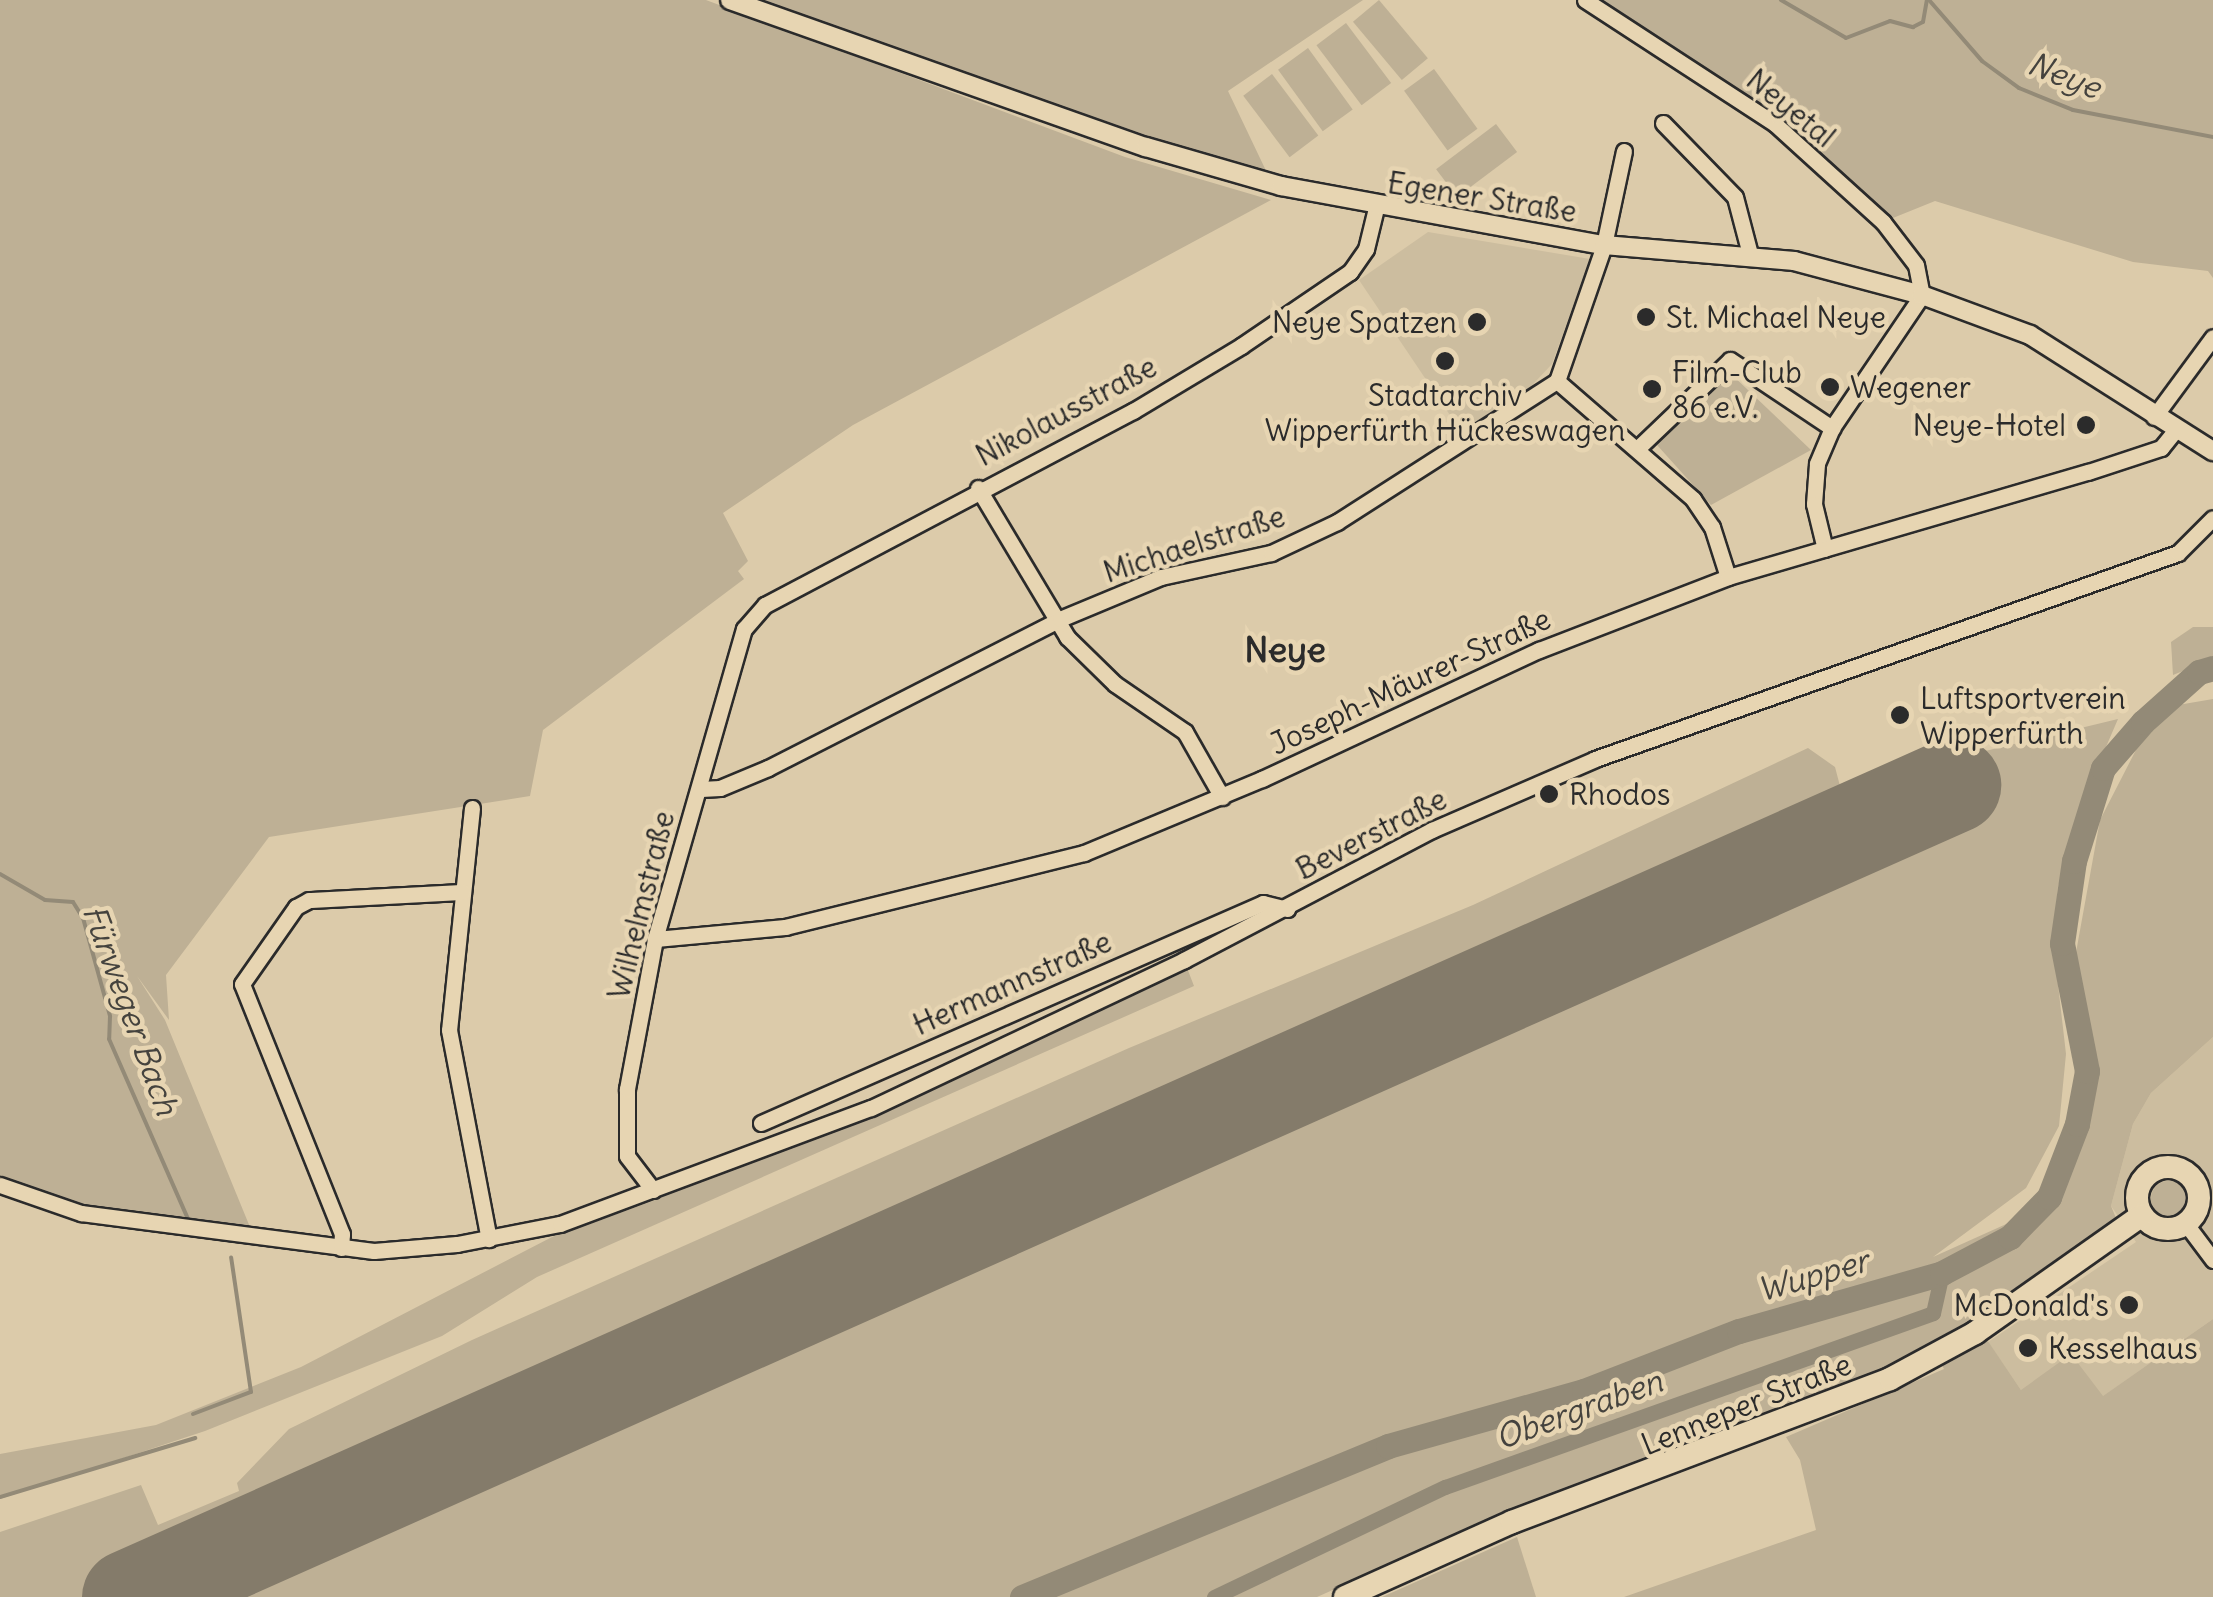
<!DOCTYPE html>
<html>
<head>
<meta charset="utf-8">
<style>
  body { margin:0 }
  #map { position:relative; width:2213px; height:1597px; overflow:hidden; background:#dccbaa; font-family:Delius,sans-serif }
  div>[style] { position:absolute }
  .built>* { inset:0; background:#ccbd9f }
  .green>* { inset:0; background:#beb095; transform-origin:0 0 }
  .round { border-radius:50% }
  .stream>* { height:4px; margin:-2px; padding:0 2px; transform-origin:2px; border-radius:2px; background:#938a77 }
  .canal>* { height:15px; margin:-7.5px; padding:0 7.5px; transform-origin:7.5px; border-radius:7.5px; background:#938a77 }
  .river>* { height:25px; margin:-12.5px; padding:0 12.5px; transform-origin:12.5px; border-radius:12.5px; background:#938a77 }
  .runway>* { height:95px; margin:-47.5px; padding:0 47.5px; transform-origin:47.5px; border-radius:47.5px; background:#847b6a }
  .roads { filter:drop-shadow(2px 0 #2b2b2b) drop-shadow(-2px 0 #2b2b2b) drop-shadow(0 2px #2b2b2b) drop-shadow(0 -2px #2b2b2b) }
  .minor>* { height:15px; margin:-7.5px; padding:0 7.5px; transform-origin:7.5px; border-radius:7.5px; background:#e7d5b2 }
  .tertiary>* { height:18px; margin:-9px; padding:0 9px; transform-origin:9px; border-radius:9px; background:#e7d5b2 }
  .primary>* { height:22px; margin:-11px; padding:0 11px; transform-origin:11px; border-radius:11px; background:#e7d5b2 }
  .primary>.ring { margin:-11px; padding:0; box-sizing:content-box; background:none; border:22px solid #e7d5b2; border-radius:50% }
  .dots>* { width:28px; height:28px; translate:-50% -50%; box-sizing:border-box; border:5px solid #e7d5b2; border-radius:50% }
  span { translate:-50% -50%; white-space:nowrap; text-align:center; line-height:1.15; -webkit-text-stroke:9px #e7d5b2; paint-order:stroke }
  .street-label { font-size:30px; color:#2b2b2b }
  .poi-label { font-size:30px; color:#2b2b2b }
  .left { translate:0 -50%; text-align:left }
  .right { translate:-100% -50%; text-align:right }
  .water-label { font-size:32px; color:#45433e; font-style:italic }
  .quarter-label { font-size:35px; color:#2b2b2b; font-weight:700 }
</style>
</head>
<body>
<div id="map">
  <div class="built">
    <div style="clip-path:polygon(1428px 232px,1590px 259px,1552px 364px,1522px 396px,1462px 433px,1359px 280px)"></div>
    <div style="clip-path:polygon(2213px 1037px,2213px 1319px,2102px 1397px,2021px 1390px,1988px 1342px,2136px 1242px,2111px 1206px,2133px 1124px,2151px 1093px)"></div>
  </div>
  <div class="green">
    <div style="clip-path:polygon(0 0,706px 0,1125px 157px,1271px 200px,853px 425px,723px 513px,748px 561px,738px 571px,744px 579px,543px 730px,530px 796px,269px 837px,166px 975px,169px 1020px,137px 976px,165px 1020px,252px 1232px,81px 1204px,0 1179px)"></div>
    <div style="clip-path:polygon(751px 0,1363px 0,1228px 91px,1269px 177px)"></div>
    <div style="left:1379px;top:0;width:76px;height:34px;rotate:50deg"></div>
    <div style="clip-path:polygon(1585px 0,2213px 0,2213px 278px,2208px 271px,2133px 262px,1935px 201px,1883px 222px,1774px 124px)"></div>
    <div style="left:1346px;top:23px;width:75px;height:37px;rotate:53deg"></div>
    <div style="left:1308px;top:48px;width:76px;height:37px;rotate:54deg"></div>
    <div style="left:1434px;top:69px;width:74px;height:37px;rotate:54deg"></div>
    <div style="left:1272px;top:74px;width:77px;height:36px;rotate:53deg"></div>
    <div style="left:1496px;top:124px;width:35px;height:75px;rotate:53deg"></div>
    <div style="clip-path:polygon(1728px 371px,1811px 450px,1711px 505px,1657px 445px)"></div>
    <div style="clip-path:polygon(2193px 627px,2213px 627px,2213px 659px,2173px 675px,2171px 642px)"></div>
    <div style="clip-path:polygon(2213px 699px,2213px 1037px,2151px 1093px,2133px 1124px,2111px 1206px,2116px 1218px,1973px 1319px,2021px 1390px,2071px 1354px,2103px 1396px,2213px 1319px,2213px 1597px,1624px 1597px,1816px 1530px,1800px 1460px,1786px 1437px,1944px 1369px,1932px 1348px,1778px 1417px,1508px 1512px,1317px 1597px,0 1597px,0 1532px,141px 1485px,158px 1525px,239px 1491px,237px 1483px,289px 1429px,472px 1340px,1129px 1048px,1473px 905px,1808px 748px,1835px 767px,1840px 786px,2118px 719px,2081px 805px,2058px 887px,2053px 941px,2066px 1054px,2059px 1126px,2026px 1188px,1933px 1257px,2055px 1202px,2081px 1115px,2086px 1058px,2069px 991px,2100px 820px,2138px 746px,2178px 705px)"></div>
    <div style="clip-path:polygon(1184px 960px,1194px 986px,537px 1277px,442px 1336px,205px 1431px,0 1499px,0 1454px,156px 1425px,301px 1367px,552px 1237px,653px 1201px)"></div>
    <div class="round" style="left:2151px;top:1181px;width:36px;height:36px"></div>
    <div style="clip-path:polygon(1517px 1537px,1536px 1597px,1382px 1597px)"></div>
  </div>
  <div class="stream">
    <div style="left:1781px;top:0;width:75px;rotate:30.3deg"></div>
    <div style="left:1846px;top:38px;width:47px;rotate:-21.1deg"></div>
    <div style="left:1890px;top:21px;width:24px;rotate:15deg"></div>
    <div style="left:1913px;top:27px;width:11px;rotate:-27deg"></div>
    <div style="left:1923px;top:22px;width:22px;rotate:-80deg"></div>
    <div style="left:1929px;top:0;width:81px;rotate:49deg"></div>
    <div style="left:1982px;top:61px;width:46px;rotate:36.1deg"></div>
    <div style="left:2019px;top:88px;width:58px;rotate:22.2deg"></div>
    <div style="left:2073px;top:110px;width:143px;rotate:10.9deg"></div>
    <div style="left:0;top:874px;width:52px;rotate:30deg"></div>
    <div style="left:45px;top:900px;width:28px;rotate:4deg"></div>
    <div style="left:73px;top:902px;width:19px;rotate:58deg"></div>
    <div style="left:83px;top:918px;width:102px;rotate:74.6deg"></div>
    <div style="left:110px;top:1016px;width:23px;rotate:92deg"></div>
    <div style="left:109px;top:1039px;width:197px;rotate:66.3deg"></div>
    <div style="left:188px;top:1219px;width:10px;rotate:11deg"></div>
    <div style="left:193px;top:1414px;width:62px;rotate:-20.8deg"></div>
    <div style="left:251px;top:1392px;width:136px;rotate:-98.4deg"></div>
    <div style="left:0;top:1497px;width:204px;rotate:-16.8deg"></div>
  </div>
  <div class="canal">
    <div style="left:1214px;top:1597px;width:256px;rotate:-25.5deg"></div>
    <div style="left:1445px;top:1487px;width:518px;rotate:-19.62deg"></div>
    <div style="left:1933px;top:1313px;width:41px;rotate:-77.3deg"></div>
  </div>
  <div class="river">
    <div style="left:1022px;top:1597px;width:396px;rotate:-22.4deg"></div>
    <div style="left:1388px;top:1446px;width:204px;rotate:-15.7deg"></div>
    <div style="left:1584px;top:1391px;width:166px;rotate:-21.2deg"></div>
    <div style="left:1739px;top:1331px;width:211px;rotate:-15.9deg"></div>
    <div style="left:1942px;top:1273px;width:77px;rotate:-27.9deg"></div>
    <div style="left:2010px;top:1237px;width:56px;rotate:-45.7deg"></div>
    <div style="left:2049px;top:1197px;width:78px;rotate:-69deg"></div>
    <div style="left:2077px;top:1124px;width:54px;rotate:-79.3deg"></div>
    <div style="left:2087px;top:1071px;width:130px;rotate:-101.1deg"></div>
    <div style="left:2062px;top:943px;width:83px;rotate:-81.7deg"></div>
    <div style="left:2074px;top:861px;width:97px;rotate:-72.7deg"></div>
    <div style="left:2103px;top:768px;width:61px;rotate:-49deg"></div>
    <div style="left:2143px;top:722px;width:75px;rotate:-41.8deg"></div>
    <div style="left:2199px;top:672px;width:15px;rotate:-16deg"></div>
  </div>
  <div class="runway">
    <div style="left:129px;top:1597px;width:1997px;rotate:-24deg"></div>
  </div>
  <div class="roads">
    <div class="minor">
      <div style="left:1585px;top:0;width:227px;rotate:33.1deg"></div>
      <div style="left:1775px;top:124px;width:146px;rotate:42.2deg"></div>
      <div style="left:1883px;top:222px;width:54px;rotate:52.5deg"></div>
      <div style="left:1916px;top:265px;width:31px;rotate:79deg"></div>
      <div style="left:1922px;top:295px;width:161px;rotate:124.1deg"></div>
      <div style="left:1832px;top:428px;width:39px;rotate:113deg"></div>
      <div style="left:1817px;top:464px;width:40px;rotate:94.3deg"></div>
      <div style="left:1814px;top:504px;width:46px;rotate:76.3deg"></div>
      <div style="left:1663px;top:123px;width:103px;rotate:45.8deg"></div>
      <div style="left:1735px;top:197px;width:63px;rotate:75.3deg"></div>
      <div style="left:1557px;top:381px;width:180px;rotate:40.9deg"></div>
      <div style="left:1693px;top:499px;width:34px;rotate:56deg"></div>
      <div style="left:1712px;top:527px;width:52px;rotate:72.3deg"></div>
      <div style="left:2154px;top:417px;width:99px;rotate:-53.6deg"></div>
      <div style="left:1638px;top:448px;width:127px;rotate:-43.7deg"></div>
      <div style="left:1730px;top:360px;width:123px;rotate:33.7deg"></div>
      <div style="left:978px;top:488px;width:174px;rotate:59.1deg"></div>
      <div style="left:1067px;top:637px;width:67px;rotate:44.4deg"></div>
      <div style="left:1115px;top:684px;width:85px;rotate:34.4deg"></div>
      <div style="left:1185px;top:732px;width:75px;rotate:60.4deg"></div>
      <div style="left:701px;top:789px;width:19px;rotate:-3deg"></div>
      <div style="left:720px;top:788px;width:52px;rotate:-22.6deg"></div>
      <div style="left:768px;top:768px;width:328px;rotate:-27deg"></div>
      <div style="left:1060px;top:619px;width:109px;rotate:-22.6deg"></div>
      <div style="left:1161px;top:577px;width:113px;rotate:-12.3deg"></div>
      <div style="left:1271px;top:553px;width:73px;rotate:-25.2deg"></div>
      <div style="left:1337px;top:522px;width:261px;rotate:-32.7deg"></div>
      <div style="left:1557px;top:381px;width:144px;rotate:-70.9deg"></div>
      <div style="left:1604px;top:245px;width:96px;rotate:-78deg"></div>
      <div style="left:472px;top:808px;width:223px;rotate:95.9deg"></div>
      <div style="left:449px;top:1030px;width:213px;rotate:79.2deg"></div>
      <div style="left:655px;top:939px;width:131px;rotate:-5.3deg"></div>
      <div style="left:785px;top:927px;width:308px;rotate:-13.9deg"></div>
      <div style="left:1084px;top:853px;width:193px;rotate:-22.6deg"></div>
      <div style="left:1262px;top:779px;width:306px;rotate:-25deg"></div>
      <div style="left:1539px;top:650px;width:203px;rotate:-21.1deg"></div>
      <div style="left:1728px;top:577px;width:375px;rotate:-16.3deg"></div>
      <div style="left:2088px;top:472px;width:77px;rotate:-18.2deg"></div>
      <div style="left:2161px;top:448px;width:22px;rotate:-51deg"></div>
      <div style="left:761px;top:1123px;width:548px;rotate:-23.67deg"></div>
      <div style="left:1263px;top:903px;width:25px;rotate:14deg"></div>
      <div style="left:0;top:1185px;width:86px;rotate:19.1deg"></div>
      <div style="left:81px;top:1213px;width:295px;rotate:7.4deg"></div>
      <div style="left:374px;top:1251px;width:83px;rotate:-4.8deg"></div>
      <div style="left:457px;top:1244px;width:105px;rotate:-11deg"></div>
      <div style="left:560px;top:1224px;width:332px;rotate:-20.5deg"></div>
      <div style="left:871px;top:1108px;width:346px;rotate:-25.3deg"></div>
      <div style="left:1184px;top:960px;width:280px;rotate:-27.7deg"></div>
      <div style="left:1432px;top:830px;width:178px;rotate:-23.5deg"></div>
      <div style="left:1595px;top:759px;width:618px;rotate:-19.46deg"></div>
      <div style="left:2178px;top:553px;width:49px;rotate:-45deg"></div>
      <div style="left:653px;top:1190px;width:43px;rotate:-127.4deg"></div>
      <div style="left:627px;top:1156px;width:67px;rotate:-90deg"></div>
      <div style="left:627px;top:1089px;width:153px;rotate:-79.4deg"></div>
      <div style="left:655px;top:939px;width:323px;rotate:-74deg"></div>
      <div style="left:744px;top:629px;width:32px;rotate:-49deg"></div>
      <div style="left:765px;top:605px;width:416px;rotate:-27.8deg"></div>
      <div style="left:1133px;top:411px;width:126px;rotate:-31deg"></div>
      <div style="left:1241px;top:346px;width:132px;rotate:-34.2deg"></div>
      <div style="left:1350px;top:272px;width:28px;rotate:-55deg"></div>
      <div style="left:1366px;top:249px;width:42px;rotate:-76.3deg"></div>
      <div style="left:2186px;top:1224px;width:45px;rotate:53.1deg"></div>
      <div style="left:341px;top:1248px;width:14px;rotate:-86deg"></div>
      <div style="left:342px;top:1234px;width:269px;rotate:-111.8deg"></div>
      <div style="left:242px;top:984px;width:94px;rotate:-55deg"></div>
      <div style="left:296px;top:907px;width:15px;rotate:-28deg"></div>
      <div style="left:309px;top:900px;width:154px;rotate:-3deg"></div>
    </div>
    <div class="tertiary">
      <div style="left:730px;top:0;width:441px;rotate:19.5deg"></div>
      <div style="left:1146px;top:147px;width:141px;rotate:16.1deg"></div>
      <div style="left:1281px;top:186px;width:328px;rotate:10.4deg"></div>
      <div style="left:1604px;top:245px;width:191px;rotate:4.8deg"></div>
      <div style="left:1794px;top:261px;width:132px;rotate:14.9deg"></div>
      <div style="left:1922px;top:295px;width:115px;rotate:20.3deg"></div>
      <div style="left:2030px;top:335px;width:217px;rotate:32.4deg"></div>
    </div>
    <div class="primary">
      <div class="ring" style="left:2137px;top:1167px;width:40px;height:40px"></div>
      <div style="left:1345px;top:1597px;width:183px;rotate:-24.2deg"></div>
      <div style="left:1512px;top:1522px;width:404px;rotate:-20.7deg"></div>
      <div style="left:1890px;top:1379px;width:97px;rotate:-28.4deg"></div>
      <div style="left:1975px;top:1333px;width:204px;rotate:-35.2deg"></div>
    </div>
  </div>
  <div class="dots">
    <div style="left:1646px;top:317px;background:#2b2b2b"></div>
    <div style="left:1477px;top:322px;background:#2b2b2b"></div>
    <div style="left:1445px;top:361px;background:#2b2b2b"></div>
    <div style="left:1830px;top:387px;background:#2b2b2b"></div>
    <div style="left:1652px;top:389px;background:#2b2b2b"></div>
    <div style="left:2086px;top:425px;background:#2b2b2b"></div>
    <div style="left:1900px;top:715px;background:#2b2b2b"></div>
    <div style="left:1549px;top:794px;background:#2b2b2b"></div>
    <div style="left:2129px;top:1305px;background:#2b2b2b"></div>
    <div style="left:2028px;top:1348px;background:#2b2b2b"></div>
  </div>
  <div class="street-label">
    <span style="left:1791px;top:108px;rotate:39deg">Neyetal</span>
    <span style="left:1482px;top:197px;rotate:9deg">Egener Straße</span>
    <span style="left:1066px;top:411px;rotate:-28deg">Nikolausstraße</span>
    <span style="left:1194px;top:544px;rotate:-18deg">Michaelstraße</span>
    <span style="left:1410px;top:681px;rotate:-25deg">Joseph-Mäurer-Straße</span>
    <span style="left:1371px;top:834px;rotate:-27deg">Beverstraße</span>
    <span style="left:641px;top:905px;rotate:-76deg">Wilhelmstraße</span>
    <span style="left:1012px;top:983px;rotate:-24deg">Hermannstraße</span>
    <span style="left:1746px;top:1404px;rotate:-22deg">Lenneper Straße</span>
  </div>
  <div class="poi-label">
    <span class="left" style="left:1666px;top:317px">St. Michael Neye</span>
    <span class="right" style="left:1457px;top:322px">Neye Spatzen</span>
    <span class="left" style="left:1672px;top:389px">Film-Club<br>86 e.V.</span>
    <span class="left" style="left:1850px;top:387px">Wegener</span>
    <span style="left:1445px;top:412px">Stadtarchiv<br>Wipperfürth Hückeswagen</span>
    <span class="right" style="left:2066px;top:425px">Neye-Hotel</span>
    <span class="left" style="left:1920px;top:715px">Luftsportverein<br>Wipperfürth</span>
    <span class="left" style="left:1569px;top:794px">Rhodos</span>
    <span class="right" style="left:2109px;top:1305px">McDonald's</span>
    <span class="left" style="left:2048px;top:1348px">Kesselhaus</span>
  </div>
  <div class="water-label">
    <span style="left:2064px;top:76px;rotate:21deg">Neye</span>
    <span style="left:130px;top:1010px;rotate:70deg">Fürweger Bach</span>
    <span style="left:1813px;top:1276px;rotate:-16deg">Wupper</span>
    <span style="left:1579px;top:1410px;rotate:-20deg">Obergraben</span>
  </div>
  <div class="quarter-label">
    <span style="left:1285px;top:649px">Neye</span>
  </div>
</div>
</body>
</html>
